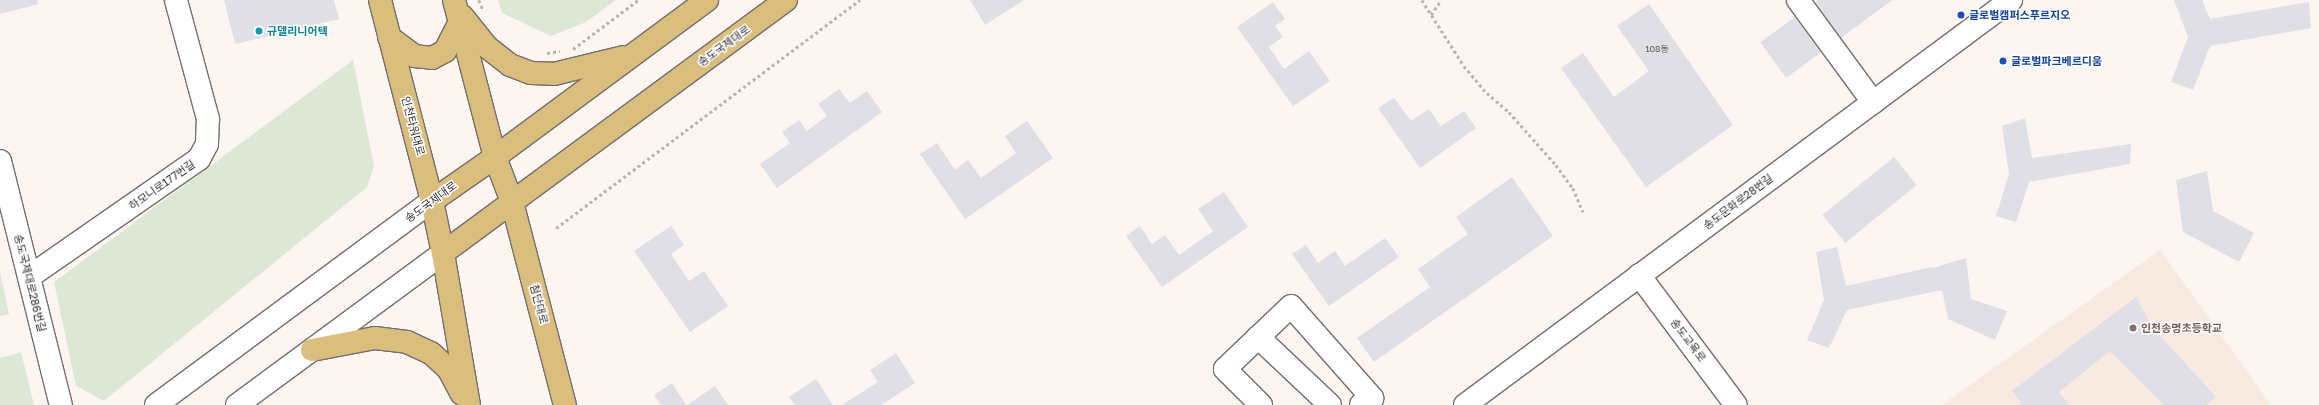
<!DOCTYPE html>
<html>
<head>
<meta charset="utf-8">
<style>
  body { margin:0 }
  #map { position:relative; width:2319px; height:405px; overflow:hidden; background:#fcf5f1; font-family:"Golos Text","Noto Sans KR",sans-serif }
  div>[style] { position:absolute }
  .built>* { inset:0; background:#f8e9e1 }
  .green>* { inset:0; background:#dce8d5 }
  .building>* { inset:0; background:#e0dfe6; transform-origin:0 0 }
  .path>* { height:2.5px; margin-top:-1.25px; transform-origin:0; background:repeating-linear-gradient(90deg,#bab4b1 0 3px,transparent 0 6px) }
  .roads { filter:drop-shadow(1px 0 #756f6c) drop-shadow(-1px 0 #756f6c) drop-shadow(0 1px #756f6c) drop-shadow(0 -1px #756f6c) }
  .minor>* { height:22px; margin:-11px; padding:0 11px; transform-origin:11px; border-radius:11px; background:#fff }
  .major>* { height:22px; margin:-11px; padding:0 11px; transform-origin:11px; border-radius:11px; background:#dabe7d }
  .dots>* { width:11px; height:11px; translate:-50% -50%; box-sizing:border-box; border:2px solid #fff; border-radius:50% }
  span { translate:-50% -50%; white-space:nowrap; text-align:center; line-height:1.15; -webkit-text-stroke:3px #fff; paint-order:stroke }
  .number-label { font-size:9px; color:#5c5a5a }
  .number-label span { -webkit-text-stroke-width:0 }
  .transit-label { font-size:11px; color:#164399; font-weight:700 }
  .left { translate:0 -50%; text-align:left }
  .culture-label { font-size:11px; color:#0d838f; font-weight:700 }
  .street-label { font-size:11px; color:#302d2c }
  .education-label { font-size:11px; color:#785e54; font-weight:700 }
</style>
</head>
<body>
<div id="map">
  <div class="built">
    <div style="clip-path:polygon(2160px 250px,2271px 405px,1942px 405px)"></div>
  </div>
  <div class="green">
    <div style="clip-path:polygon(498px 0,616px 0,586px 22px,551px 36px,502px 13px)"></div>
    <div style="clip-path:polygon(353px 60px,374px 166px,367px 187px,104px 401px,76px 386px,54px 282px)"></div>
    <div style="clip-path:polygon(0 272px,9px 314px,0 316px)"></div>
    <div style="clip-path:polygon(21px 352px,34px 405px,0 405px,0 358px)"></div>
  </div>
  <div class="building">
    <div style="clip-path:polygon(0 0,37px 0,38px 4px,0 14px)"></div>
    <div style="clip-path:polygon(224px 0,334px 0,339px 19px,235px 44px)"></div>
    <div style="clip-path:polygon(970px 0,1024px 0,985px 25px)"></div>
    <div style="clip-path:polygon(1818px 0,1892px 0,1841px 38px,1815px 2px)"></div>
    <div style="clip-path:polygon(2174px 0,2202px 0,2210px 19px,2309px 2px,2311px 28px,2210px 46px,2193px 90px,2171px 82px,2188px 37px)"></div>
    <div style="clip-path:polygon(1273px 2px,1285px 19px,1275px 26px,1283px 37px,1269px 47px,1284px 69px,1309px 51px,1330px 81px,1293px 106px,1237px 27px)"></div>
    <div style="clip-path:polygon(1649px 4px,1733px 125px,1646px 187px,1561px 68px,1583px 53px,1614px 97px,1649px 71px,1617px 26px)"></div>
    <div style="left:1795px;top:17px;width:44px;height:43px;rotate:54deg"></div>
    <div style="clip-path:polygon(839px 89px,850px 103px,867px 91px,882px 112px,777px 188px,760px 164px,790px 143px,782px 132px,799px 120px,807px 131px,827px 116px,818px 104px)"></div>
    <div style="clip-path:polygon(1394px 98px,1411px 121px,1429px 109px,1441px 126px,1464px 111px,1476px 128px,1420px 168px,1378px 108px)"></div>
    <div style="clip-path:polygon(2025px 118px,2032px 158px,2131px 144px,2130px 164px,2029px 182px,2016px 222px,1996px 216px,2009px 174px,2002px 126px)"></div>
    <div style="clip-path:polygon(1027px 121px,1053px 158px,965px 219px,920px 154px,937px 143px,955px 170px,968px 160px,981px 178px,1016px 153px,1005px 136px)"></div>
    <div style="left:1894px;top:157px;width:36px;height:92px;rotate:51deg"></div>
    <div style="clip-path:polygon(2207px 171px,2213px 211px,2254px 233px,2239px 262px,2183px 232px,2176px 180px)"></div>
    <div style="clip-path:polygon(1512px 177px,1553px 236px,1374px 362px,1357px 338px,1430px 287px,1418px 269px,1468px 234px,1456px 217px)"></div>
    <div style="clip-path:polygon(1224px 192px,1248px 227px,1162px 287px,1126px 236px,1140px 226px,1152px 244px,1165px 235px,1179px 255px,1213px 231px,1198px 209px)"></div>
    <div style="clip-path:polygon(671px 226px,684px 245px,671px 254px,689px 281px,704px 271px,728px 306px,690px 332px,634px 251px)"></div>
    <div style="clip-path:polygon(1385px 238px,1399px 257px,1329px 306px,1292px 254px,1306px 245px,1318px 263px,1335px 251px,1345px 266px)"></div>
    <div style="clip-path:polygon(1837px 247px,1846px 286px,1932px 267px,1933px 268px,1966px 258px,1971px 299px,2007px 311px,1995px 340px,1948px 319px,1942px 290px,1847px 310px,1829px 348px,1807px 340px,1824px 300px,1816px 252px)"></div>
    <div style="clip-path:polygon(2136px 297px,2153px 328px,2216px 397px,2206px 405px,2164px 405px,2110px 351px,2059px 392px,2069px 405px,2023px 405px,2012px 391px)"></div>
    <div style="clip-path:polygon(896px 353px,915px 383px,881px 405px,842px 405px,878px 382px,870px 370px)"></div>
    <div style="clip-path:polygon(816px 379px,833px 405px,795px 405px,789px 397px)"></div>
    <div style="clip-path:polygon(672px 383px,686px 405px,661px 405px,654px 395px)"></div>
    <div style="clip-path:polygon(715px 386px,728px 405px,687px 405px)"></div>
  </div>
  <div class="path">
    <div style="left:479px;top:0;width:11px;rotate:68deg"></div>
    <div style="left:1422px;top:0;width:78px;rotate:57.5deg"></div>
    <div style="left:1464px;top:66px;width:35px;rotate:50deg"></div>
    <div style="left:1487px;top:93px;width:29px;rotate:41deg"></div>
    <div style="left:1509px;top:112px;width:71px;rotate:48.4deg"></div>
    <div style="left:1556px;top:165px;width:29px;rotate:54deg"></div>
    <div style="left:1573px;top:188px;width:26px;rotate:67deg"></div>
    <div style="left:1431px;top:15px;width:18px;rotate:-56deg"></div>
    <div style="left:573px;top:49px;width:81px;rotate:-37deg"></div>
    <div style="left:547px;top:53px;width:13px;rotate:-9deg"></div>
    <div style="left:556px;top:228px;width:380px;rotate:-36.9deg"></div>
  </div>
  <div class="roads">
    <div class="minor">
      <div style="left:1798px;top:0;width:127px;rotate:53.7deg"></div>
      <div style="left:0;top:161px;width:252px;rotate:76deg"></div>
      <div style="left:1639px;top:275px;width:162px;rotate:53.3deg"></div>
      <div style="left:29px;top:277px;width:207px;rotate:-34.8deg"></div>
      <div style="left:199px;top:159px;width:17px;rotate:-62deg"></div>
      <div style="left:207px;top:144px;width:25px;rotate:-88deg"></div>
      <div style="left:208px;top:119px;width:123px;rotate:-105.1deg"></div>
      <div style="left:1258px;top:337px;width:99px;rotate:43.4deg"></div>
      <div style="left:156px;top:405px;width:343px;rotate:-36.5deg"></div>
      <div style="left:237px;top:405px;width:256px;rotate:-36.4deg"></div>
      <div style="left:1261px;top:405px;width:51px;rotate:-135deg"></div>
      <div style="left:1225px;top:369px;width:91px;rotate:-43.7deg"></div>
      <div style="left:1291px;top:306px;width:123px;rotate:48.6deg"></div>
      <div style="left:1372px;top:398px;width:13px;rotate:148deg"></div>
      <div style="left:1465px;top:405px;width:680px;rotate:-36.57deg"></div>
    </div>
    <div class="major">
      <div style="left:380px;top:0;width:208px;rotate:75.5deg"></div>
      <div style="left:432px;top:201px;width:53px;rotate:78.1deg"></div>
      <div style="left:443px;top:253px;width:154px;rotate:80.3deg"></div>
      <div style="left:454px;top:0;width:162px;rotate:75.4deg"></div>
      <div style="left:495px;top:157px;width:48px;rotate:69.3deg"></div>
      <div style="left:512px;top:202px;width:210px;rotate:75.4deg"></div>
      <div style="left:462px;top:16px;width:40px;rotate:51deg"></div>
      <div style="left:487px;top:47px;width:29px;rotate:38deg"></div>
      <div style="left:510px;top:65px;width:22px;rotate:21deg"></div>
      <div style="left:531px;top:73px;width:23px;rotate:2deg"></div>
      <div style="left:554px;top:74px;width:71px;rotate:-13.8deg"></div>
      <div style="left:389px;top:37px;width:31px;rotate:37deg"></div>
      <div style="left:414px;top:56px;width:18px;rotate:6deg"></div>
      <div style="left:432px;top:58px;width:15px;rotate:-28deg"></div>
      <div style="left:445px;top:51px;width:34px;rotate:-63deg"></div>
      <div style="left:432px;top:201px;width:77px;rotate:-34.9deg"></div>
      <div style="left:495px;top:157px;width:264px;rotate:-36.5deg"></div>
      <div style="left:443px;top:253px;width:426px;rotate:-36.4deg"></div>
      <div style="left:312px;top:350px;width:64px;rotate:-10.8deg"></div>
      <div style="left:375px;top:338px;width:32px;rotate:7deg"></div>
      <div style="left:407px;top:342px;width:26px;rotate:25deg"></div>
      <div style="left:431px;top:353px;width:25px;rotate:43deg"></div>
      <div style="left:449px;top:370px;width:27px;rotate:62deg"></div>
    </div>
  </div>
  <div class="dots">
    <div style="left:1961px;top:15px;background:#1a4fb4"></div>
    <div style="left:259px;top:31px;background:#0f9aa8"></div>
    <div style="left:2003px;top:61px;background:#1a4fb4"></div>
    <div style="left:2133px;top:328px;background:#8d6e63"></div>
  </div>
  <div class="number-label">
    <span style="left:1657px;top:49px">108동</span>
  </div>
  <div class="transit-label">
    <span class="left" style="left:1969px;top:15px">글로벌캠퍼스푸르지오</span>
    <span class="left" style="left:2011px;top:61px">글로벌파크베르디움</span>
  </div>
  <div class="culture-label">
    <span class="left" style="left:267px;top:31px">규델리니어텍</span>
  </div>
  <div class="street-label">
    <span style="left:724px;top:46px;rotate:-36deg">송도국제대로</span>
    <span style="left:413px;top:126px;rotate:75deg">인천타워대로</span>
    <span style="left:162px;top:185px;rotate:-35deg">하모니로177번길</span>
    <span style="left:431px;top:202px;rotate:-36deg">송도국제대로</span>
    <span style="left:1738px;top:202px;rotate:-37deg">송도문화로28번길</span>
    <span style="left:30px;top:283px;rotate:76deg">송도국제대로286번길</span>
    <span style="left:539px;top:304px;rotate:75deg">첨단대로</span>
    <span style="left:1688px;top:340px;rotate:53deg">송도교육로</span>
  </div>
  <div class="education-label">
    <span class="left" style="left:2141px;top:328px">인천송명초등학교</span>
  </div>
</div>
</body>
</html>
